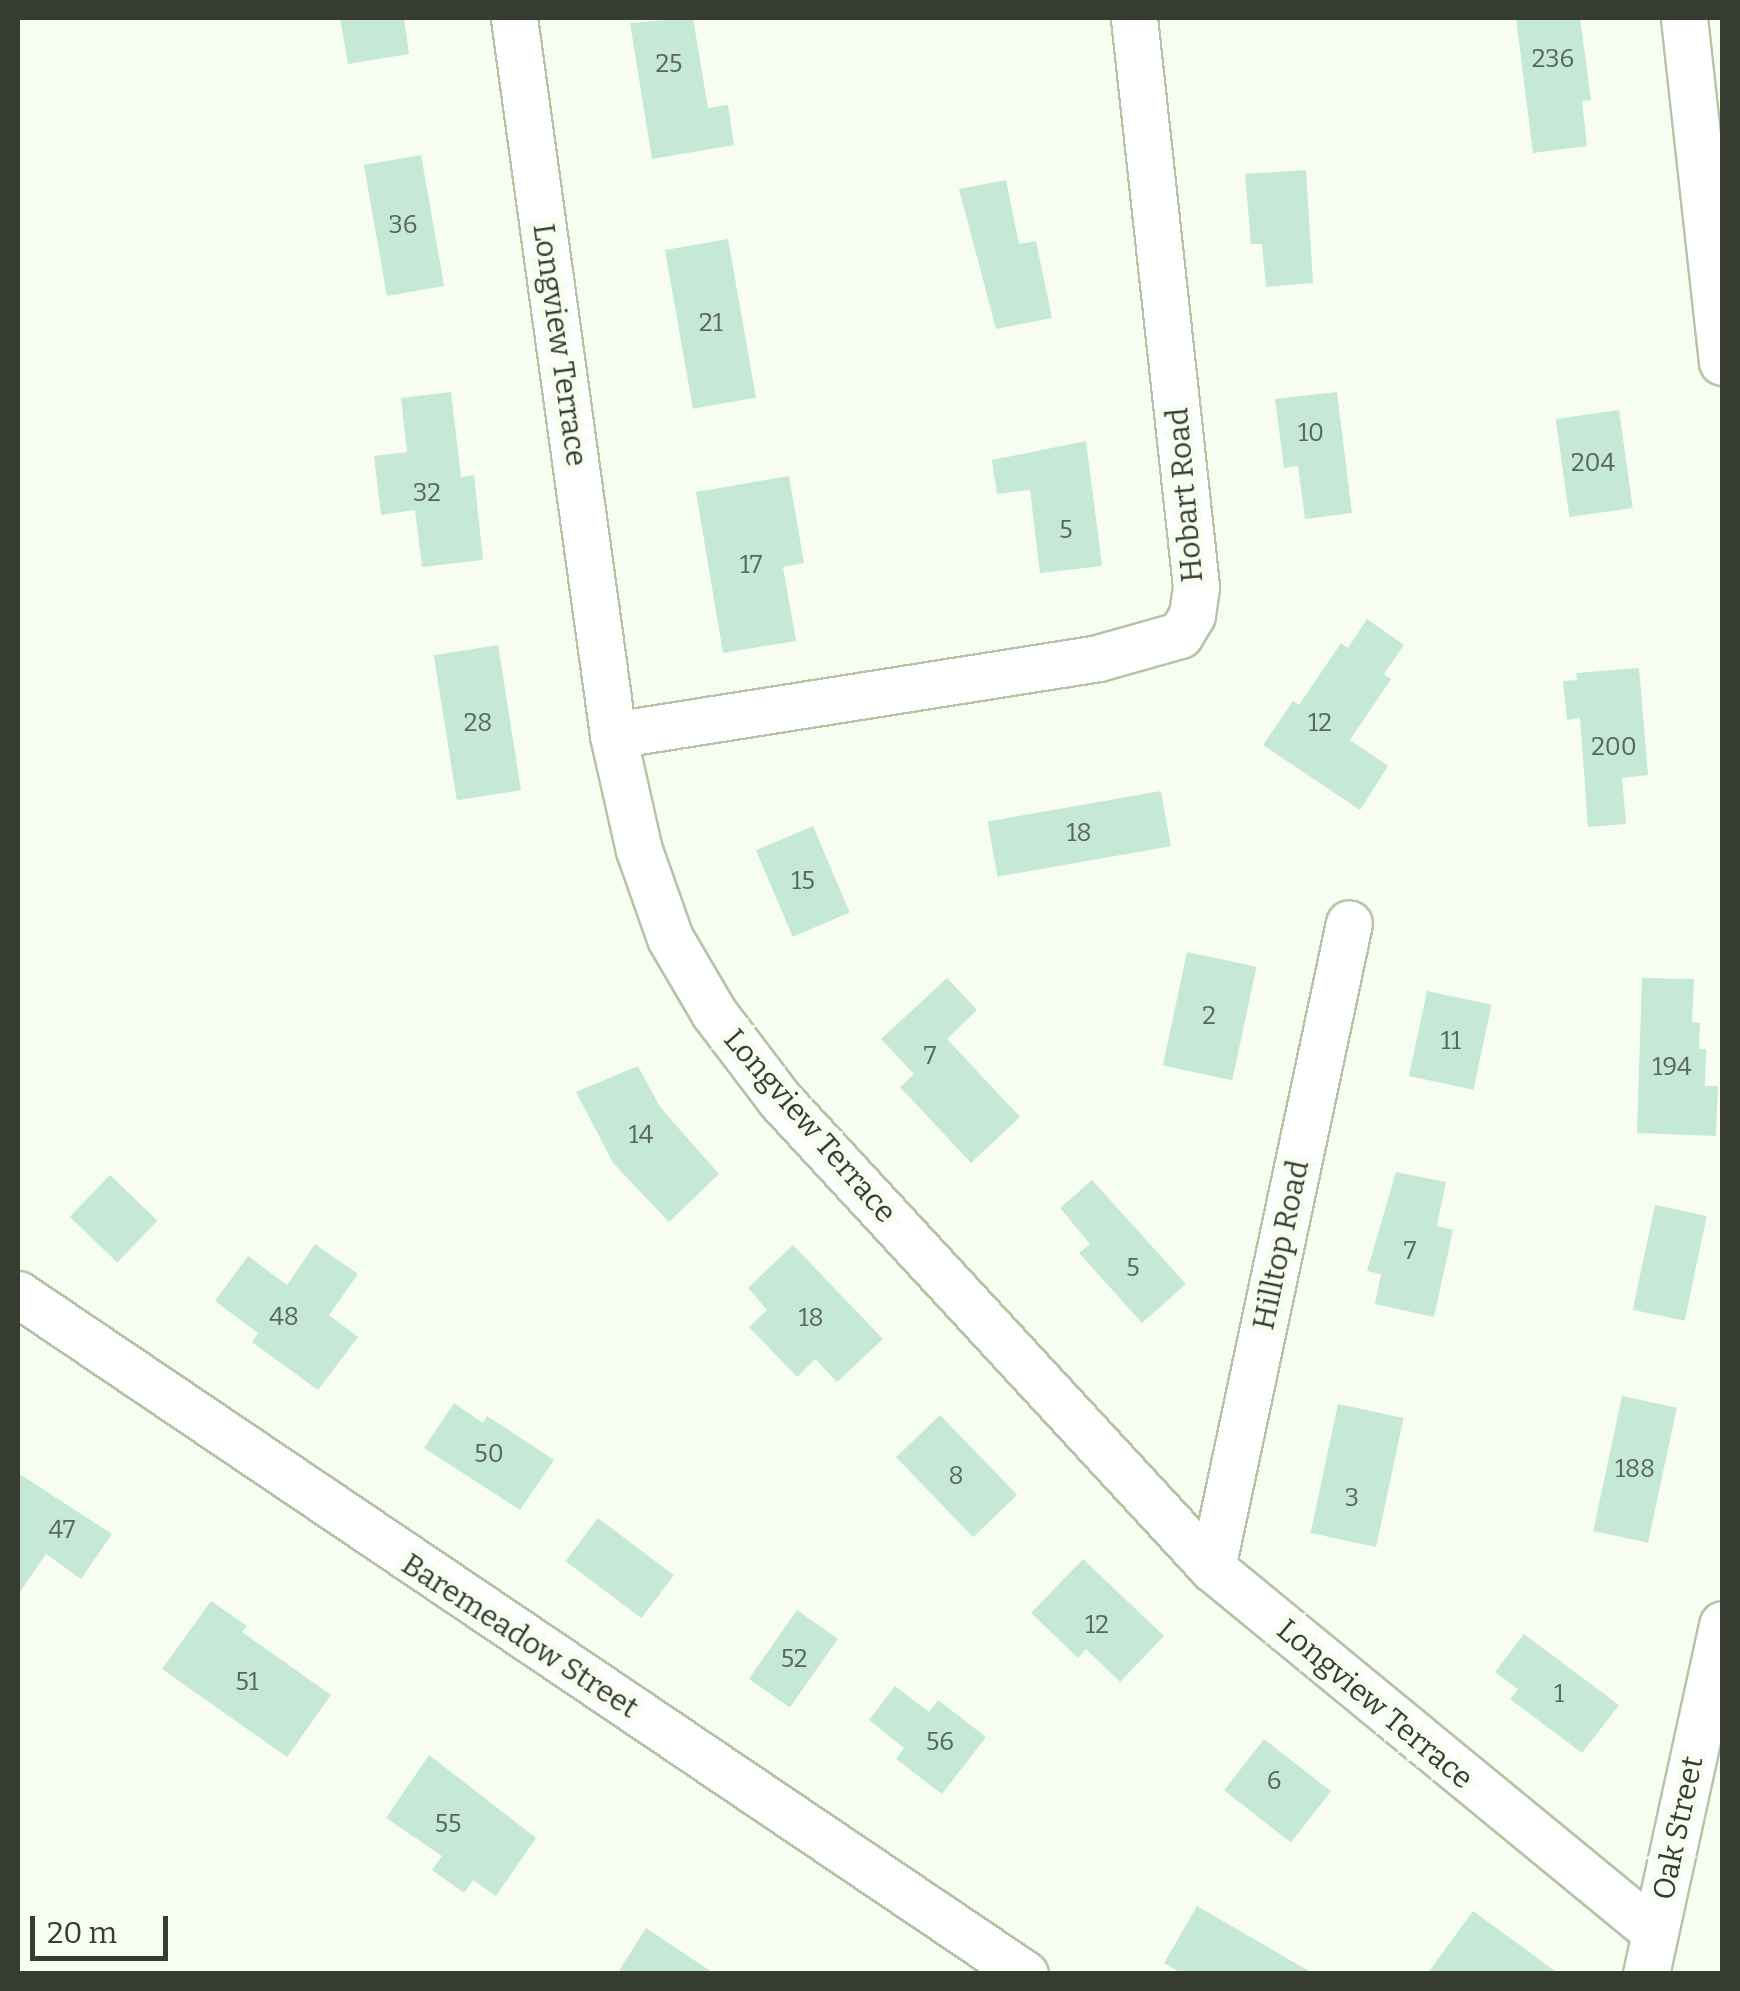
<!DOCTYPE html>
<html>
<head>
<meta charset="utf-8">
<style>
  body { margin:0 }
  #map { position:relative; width:1740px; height:1991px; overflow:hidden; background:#f7fef1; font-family:Bitter,serif }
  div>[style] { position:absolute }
  .building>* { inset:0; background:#c5e9d6; transform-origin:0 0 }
  .roads { filter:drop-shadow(2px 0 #b4c4a6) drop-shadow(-2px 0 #b4c4a6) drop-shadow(0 2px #b4c4a6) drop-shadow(0 -2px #b4c4a6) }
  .minor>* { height:45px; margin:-22.5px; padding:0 22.5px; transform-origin:22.5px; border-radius:22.5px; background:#fff }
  span { translate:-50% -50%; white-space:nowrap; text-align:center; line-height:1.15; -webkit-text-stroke:10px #f7fef1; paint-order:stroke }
  .number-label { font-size:25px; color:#5a675a }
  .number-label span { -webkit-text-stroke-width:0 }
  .street-label { font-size:30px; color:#363c30 }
  .frame { position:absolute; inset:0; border:20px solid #363c30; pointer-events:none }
  .scale { position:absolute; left:30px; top:1916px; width:138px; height:45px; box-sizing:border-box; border:5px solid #363c30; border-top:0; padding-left:12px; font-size:30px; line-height:35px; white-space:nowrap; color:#363c30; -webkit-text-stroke:8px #f7fef1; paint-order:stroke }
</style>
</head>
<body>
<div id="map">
  <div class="building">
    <div style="clip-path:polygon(340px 18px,404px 18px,409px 54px,348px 64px)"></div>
    <div style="clip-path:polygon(693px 18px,708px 108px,728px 105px,734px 145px,652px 159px,630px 23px)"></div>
    <div style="clip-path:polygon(1516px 18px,1580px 18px,1591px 100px,1582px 101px,1587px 146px,1533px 153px)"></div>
    <div style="left:421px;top:155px;width:133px;height:58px;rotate:80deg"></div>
    <div style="clip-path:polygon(1306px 170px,1313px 283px,1266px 287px,1262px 244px,1251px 244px,1245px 174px)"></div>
    <div style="clip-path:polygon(1006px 180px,1019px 244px,1036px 241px,1052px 318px,996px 329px,959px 189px)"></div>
    <div style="left:728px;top:239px;width:161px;height:64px;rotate:80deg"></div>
    <div style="clip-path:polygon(451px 392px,461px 477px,474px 475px,483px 560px,422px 567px,415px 510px,381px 515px,374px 456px,407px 452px,401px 398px)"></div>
    <div style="clip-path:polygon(1337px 392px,1352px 513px,1305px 519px,1298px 466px,1284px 468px,1275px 399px)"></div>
    <div style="left:1619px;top:410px;width:99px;height:64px;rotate:82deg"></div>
    <div style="clip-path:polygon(1086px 441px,1102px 566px,1040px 573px,1030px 490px,997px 494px,992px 460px)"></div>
    <div style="clip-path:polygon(789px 476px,804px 563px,783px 567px,796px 641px,723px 653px,696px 492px)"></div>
    <div style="clip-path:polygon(1367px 619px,1404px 645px,1384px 674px,1391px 679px,1350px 740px,1388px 766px,1360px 810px,1263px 745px,1293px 701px,1299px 705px,1341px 643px,1348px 648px)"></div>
    <div style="left:498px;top:645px;width:147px;height:65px;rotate:81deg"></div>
    <div style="clip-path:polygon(1639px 668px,1648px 775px,1622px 778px,1626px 824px,1588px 827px,1580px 718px,1567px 720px,1563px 681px,1577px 680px,1576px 673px)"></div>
    <div style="left:1161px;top:791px;width:56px;height:176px;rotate:80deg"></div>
    <div style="left:813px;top:826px;width:94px;height:62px;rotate:67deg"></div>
    <div style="left:1187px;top:952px;width:71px;height:116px;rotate:12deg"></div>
    <div style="clip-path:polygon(947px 978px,977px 1010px,947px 1039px,1020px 1117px,971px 1163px,900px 1087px,914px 1074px,881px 1039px)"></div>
    <div style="clip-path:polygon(1642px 978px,1694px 979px,1692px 1022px,1700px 1023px,1699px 1049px,1706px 1049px,1705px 1086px,1718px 1086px,1716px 1136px,1637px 1133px)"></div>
    <div style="left:1427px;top:991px;width:66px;height:87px;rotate:12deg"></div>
    <div style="clip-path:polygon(638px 1066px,660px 1107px,719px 1174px,669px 1222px,613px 1163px,576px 1092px)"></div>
    <div style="clip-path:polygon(1396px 1172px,1446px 1182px,1437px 1226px,1453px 1230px,1434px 1317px,1375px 1304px,1381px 1274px,1367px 1271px)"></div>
    <div style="left:110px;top:1175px;width:66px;height:58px;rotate:44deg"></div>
    <div style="clip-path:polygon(1092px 1180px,1186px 1284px,1142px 1323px,1079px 1253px,1090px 1244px,1060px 1208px)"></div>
    <div style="left:1655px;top:1205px;width:53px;height:107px;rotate:12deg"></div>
    <div style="clip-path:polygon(315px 1244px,358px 1274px,329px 1315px,358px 1337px,318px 1390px,252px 1342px,258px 1333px,215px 1301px,248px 1256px,287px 1285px)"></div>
    <div style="clip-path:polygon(793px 1245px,883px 1339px,837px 1382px,815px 1359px,797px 1377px,749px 1327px,767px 1310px,748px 1288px)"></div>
    <div style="left:1622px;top:1396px;width:56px;height:138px;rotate:12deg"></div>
    <div style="clip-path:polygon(454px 1403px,483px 1423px,487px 1416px,554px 1460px,520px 1510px,424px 1448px)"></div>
    <div style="left:1338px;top:1404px;width:67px;height:132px;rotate:12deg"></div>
    <div style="left:940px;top:1415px;width:111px;height:61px;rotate:46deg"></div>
    <div style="clip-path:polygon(18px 1473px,112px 1534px,81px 1579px,46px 1554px,18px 1595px)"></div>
    <div style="left:598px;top:1518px;width:95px;height:54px;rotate:37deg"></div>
    <div style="clip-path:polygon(1083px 1559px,1164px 1636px,1120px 1682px,1086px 1649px,1078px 1658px,1031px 1613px)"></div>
    <div style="clip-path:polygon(211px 1601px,247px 1626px,242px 1632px,331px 1695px,287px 1757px,162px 1669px)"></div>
    <div style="left:797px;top:1610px;width:50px;height:84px;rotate:35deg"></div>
    <div style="clip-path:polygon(1524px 1634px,1619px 1705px,1582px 1753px,1510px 1699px,1518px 1689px,1495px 1672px)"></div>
    <div style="clip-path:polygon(895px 1686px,929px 1712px,938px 1700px,986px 1737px,942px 1794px,896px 1759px,904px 1748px,869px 1720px)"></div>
    <div style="left:1264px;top:1739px;width:85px;height:65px;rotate:38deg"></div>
    <div style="clip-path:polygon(429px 1755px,536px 1838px,496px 1896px,473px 1880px,464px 1893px,432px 1870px,442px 1856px,386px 1818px)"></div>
    <div style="clip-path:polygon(1197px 1906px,1314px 1974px,1183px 1974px,1164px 1963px)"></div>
    <div style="clip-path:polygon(1473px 1911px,1559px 1974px,1427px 1974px)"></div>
    <div style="clip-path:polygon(646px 1928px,715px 1974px,617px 1974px)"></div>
  </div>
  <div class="roads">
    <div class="minor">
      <div style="left:514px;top:18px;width:724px;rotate:82.14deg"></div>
      <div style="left:613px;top:735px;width:118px;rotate:77.3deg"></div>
      <div style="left:639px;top:850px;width:93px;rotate:70.6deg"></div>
      <div style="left:670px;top:938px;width:87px;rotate:59.6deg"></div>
      <div style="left:714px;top:1013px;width:109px;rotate:52.8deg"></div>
      <div style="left:780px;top:1100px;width:637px;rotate:47.29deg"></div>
      <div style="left:1212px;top:1568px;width:573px;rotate:39.41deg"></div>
      <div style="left:1684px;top:18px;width:346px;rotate:83.7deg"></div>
      <div style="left:613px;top:735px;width:491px;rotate:-9deg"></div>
      <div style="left:1098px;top:658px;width:85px;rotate:-15.7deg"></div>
      <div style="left:1180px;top:635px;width:23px;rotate:-59deg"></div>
      <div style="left:1192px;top:615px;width:29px;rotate:-82deg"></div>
      <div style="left:1196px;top:586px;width:571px;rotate:-96.23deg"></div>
      <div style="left:18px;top:1294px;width:1215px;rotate:34.03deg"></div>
      <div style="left:1212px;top:1568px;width:659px;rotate:-78.01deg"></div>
      <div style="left:1646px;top:1974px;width:358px;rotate:-77.7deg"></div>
    </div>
  </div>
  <div class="number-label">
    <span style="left:1553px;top:59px">236</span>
    <span style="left:669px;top:64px">25</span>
    <span style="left:403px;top:225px">36</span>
    <span style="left:711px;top:323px">21</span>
    <span style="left:1311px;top:433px">10</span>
    <span style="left:1593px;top:463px">204</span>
    <span style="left:427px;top:493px">32</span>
    <span style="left:1066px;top:530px">5</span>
    <span style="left:751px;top:565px">17</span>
    <span style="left:478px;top:723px">28</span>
    <span style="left:1320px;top:723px">12</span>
    <span style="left:1614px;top:747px">200</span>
    <span style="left:1079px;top:833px">18</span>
    <span style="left:803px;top:881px">15</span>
    <span style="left:1209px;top:1016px">2</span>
    <span style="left:1451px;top:1041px">11</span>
    <span style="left:930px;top:1056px">7</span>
    <span style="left:1672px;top:1067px">194</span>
    <span style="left:641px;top:1135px">14</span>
    <span style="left:1410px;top:1251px">7</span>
    <span style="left:1133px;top:1268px">5</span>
    <span style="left:284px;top:1317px">48</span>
    <span style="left:811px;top:1318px">18</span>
    <span style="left:489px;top:1454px">50</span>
    <span style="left:1635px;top:1469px">188</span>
    <span style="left:956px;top:1476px">8</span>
    <span style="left:1352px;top:1498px">3</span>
    <span style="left:62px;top:1530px">47</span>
    <span style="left:1097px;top:1625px">12</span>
    <span style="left:794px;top:1659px">52</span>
    <span style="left:247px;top:1682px">51</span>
    <span style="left:1559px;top:1694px">1</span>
    <span style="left:940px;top:1742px">56</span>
    <span style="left:1274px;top:1781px">6</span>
    <span style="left:448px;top:1824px">55</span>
  </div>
  <div class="street-label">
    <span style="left:560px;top:345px;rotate:82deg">Longview Terrace</span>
    <span style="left:1185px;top:495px;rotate:-95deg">Hobart Road</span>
    <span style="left:810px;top:1126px;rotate:49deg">Longview Terrace</span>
    <span style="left:1281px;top:1245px;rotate:-78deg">Hilltop Road</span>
    <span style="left:520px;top:1636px;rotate:33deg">Baremeadow Street</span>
    <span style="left:1375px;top:1704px;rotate:40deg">Longview Terrace</span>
    <span style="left:1678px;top:1828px;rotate:-78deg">Oak Street</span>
  </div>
  <div class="frame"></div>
  <div class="scale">20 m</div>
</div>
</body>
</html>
